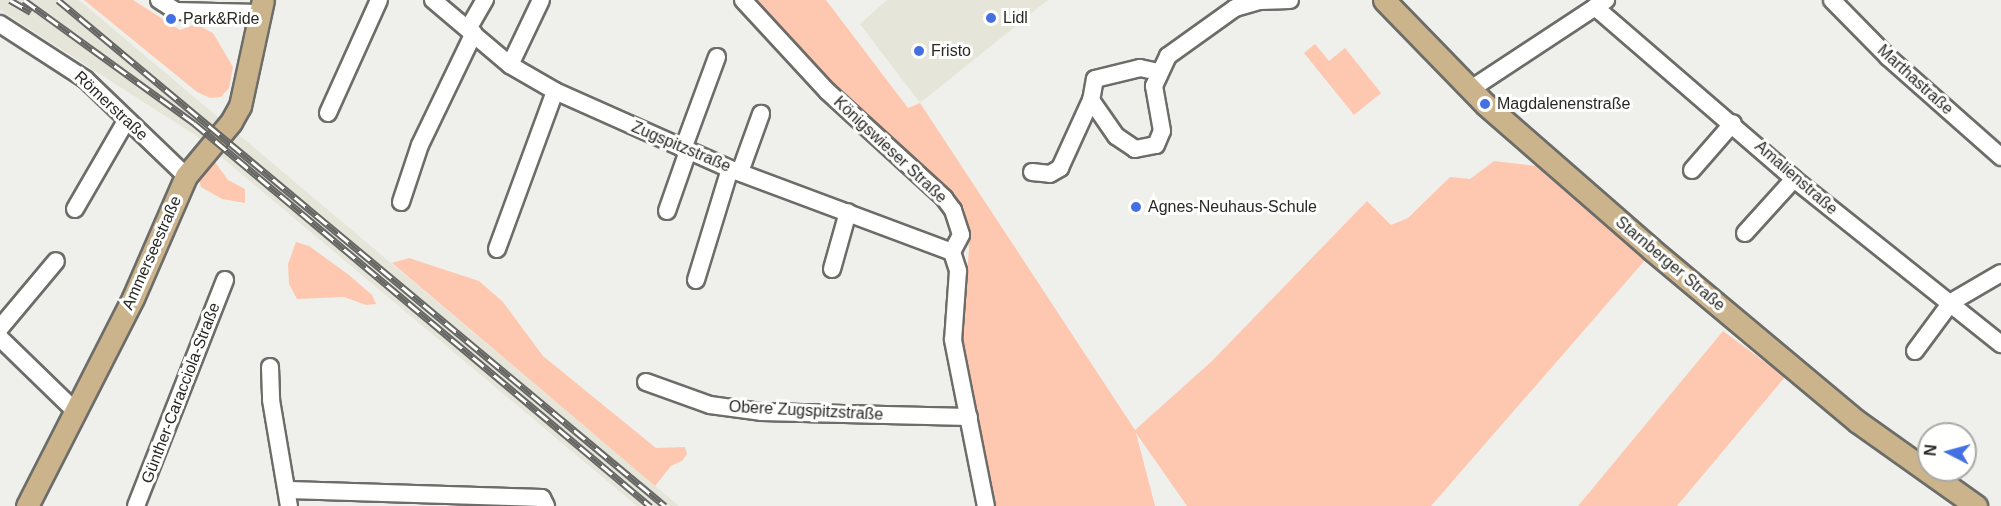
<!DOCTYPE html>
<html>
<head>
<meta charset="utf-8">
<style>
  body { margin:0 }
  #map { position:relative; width:2001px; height:506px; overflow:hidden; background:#eff0eb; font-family:Helvetica,sans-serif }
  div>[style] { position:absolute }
  .built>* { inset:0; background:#e5e5d9 }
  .green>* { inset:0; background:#fec8b0 }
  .roads { filter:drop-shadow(2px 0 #6c6c68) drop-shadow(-2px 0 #6c6c68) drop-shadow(0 2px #6c6c68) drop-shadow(0 -2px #6c6c68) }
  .minor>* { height:16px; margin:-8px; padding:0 8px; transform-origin:8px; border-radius:8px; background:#fff }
  .major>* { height:21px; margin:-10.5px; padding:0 10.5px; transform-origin:10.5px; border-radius:10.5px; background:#cbb38b }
  .rail>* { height:7px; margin-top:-3.5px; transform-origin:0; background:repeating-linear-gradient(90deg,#fffffe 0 14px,#666664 0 28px); box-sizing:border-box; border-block:2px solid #666664 }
  .dots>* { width:16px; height:16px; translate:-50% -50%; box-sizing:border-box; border:3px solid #fffffe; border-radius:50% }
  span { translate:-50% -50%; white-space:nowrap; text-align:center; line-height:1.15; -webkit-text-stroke:6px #fffffe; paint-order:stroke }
  .poi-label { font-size:16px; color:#282827 }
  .left { translate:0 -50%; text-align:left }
  .street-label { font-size:16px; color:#282827 }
  .north { position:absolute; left:1917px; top:422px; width:60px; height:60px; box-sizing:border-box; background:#fffffe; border:2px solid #a9a9a8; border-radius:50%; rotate:276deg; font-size:16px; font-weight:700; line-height:24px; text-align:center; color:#282827 }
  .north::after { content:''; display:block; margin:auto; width:21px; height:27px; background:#4471e2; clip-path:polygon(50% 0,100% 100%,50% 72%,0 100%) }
</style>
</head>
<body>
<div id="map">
  <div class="built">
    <div style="clip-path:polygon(0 0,79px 0,679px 506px,637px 506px,195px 135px,0 10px)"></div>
    <div style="clip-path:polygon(887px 0,1048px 0,920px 103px,860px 24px)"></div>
  </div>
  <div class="green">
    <div style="clip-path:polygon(84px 0,133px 0,180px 30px,196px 24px,213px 33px,233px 67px,229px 88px,221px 97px,210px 98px,197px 92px)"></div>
    <div style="clip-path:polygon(753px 0,826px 0,908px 108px,920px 103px,1135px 430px,1212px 361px,1367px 201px,1391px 225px,1408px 218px,1450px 177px,1470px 179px,1494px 161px,1536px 166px,1646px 259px,1431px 506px,1187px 506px,1136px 433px,1155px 506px,993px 506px,961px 341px,969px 249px,964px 207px,777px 29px)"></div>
    <div style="clip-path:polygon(1315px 44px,1329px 61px,1345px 48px,1381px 93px,1354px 115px,1304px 53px)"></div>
    <div style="clip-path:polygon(203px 159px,215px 162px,228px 180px,245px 189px,245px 203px,222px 199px,201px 187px,197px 172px)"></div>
    <div style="clip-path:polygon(296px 242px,309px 246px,349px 275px,372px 295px,376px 304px,366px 305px,344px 297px,297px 299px,289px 284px,288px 264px)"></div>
    <div style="clip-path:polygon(409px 258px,479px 281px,503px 302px,543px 356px,656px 448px,685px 447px,687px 454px,682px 461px,671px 466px,655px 486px,392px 263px)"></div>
    <div style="clip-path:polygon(1723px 331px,1785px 377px,1677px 506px,1578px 506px)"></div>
  </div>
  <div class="roads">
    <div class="minor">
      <div style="left:159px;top:0;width:20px;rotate:33deg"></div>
      <div style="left:176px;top:11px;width:83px;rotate:1.4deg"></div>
      <div style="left:433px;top:0;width:101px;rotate:40.2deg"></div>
      <div style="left:510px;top:65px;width:52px;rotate:30deg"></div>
      <div style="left:555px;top:91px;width:192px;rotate:24deg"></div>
      <div style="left:730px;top:169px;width:237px;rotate:20.5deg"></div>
      <div style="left:743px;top:0;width:124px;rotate:47.3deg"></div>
      <div style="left:827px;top:91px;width:159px;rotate:42.4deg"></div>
      <div style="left:944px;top:198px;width:15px;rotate:53deg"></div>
      <div style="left:953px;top:210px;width:26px;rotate:72deg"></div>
      <div style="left:961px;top:235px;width:19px;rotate:118deg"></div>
      <div style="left:1832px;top:0;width:80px;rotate:45.5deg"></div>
      <div style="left:1888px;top:57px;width:151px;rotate:41.5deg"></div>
      <div style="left:1595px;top:7px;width:263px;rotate:40.8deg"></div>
      <div style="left:1794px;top:179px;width:265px;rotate:38.6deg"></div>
      <div style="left:0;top:24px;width:101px;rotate:32.9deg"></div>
      <div style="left:85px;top:79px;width:140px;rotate:43.8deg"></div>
      <div style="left:468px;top:29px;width:34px;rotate:-60deg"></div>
      <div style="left:510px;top:65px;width:72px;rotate:-64.5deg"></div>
      <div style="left:1471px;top:89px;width:162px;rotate:-33.4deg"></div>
      <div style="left:1091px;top:101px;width:22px;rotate:-80deg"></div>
      <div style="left:1095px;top:79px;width:46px;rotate:-13.7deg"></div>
      <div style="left:1140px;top:68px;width:19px;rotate:12deg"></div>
      <div style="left:328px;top:113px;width:124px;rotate:-65.7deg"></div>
      <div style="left:683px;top:149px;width:98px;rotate:-69.7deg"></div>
      <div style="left:1692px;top:170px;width:62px;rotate:-48.9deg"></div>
      <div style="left:740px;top:172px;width:62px;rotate:-70.1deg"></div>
      <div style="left:1032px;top:172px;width:18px;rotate:6deg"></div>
      <div style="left:1050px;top:174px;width:12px;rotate:-31deg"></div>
      <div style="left:1060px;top:168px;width:75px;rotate:-65.5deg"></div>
      <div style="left:1091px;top:100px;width:44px;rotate:55.2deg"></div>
      <div style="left:1116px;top:136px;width:23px;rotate:34deg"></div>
      <div style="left:1135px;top:149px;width:21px;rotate:-11deg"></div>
      <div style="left:1156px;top:145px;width:15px;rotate:-67deg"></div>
      <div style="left:1162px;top:131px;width:46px;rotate:-100.1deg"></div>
      <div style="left:1154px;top:86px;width:33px;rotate:-65deg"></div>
      <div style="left:1168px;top:56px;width:82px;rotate:-35.6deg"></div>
      <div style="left:1235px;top:8px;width:26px;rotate:-16deg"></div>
      <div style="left:1260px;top:1px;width:30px;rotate:-2deg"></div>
      <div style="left:401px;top:202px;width:60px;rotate:-71.6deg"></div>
      <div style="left:420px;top:145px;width:124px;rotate:-64.3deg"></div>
      <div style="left:75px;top:209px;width:102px;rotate:-59.9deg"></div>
      <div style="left:667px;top:211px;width:64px;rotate:-70.7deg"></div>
      <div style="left:1745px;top:233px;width:73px;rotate:-47.8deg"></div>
      <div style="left:497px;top:249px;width:168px;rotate:-69.8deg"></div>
      <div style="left:952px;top:252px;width:20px;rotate:72deg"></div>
      <div style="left:958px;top:271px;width:69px;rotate:94.1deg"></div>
      <div style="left:953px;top:340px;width:169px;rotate:78.8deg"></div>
      <div style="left:832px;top:269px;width:59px;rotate:-74.3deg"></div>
      <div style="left:696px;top:280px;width:116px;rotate:-73deg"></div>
      <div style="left:1948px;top:304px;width:61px;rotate:-30.3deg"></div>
      <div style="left:0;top:328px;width:87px;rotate:-50.1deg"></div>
      <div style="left:0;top:338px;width:107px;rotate:44.2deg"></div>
      <div style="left:1915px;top:351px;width:57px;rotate:-53.5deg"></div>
      <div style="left:270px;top:367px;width:33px;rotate:88deg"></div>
      <div style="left:271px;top:400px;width:108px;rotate:80.4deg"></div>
      <div style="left:646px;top:382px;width:68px;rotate:19.8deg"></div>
      <div style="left:710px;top:405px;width:51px;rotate:7.8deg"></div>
      <div style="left:761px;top:412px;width:208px;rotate:1.4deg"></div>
      <div style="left:289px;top:490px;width:253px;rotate:1.8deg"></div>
      <div style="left:542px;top:498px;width:9px;rotate:63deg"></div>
      <div style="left:136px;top:506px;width:243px;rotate:-68.5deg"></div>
    </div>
    <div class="major">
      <div style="left:1384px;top:0;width:145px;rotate:45.8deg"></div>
      <div style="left:1485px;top:104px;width:220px;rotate:41.1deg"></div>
      <div style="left:1651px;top:249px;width:270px;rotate:39.9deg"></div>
      <div style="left:1858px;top:422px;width:145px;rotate:35.4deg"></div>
      <div style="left:27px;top:506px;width:233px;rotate:-63deg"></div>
      <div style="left:133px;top:298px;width:133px;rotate:-66.5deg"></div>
      <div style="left:186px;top:176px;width:70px;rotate:-50.2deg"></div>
      <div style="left:231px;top:122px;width:18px;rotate:-61deg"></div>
      <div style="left:240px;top:106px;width:108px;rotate:-77.8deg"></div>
    </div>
  </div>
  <div class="rail">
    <div style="left:10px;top:0;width:24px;rotate:30deg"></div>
    <div style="left:24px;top:0;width:210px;rotate:35.9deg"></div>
    <div style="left:194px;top:123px;width:596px;rotate:40.03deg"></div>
    <div style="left:58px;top:0;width:790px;rotate:39.81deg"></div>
  </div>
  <div class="dots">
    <div style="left:991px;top:18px;background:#4471e2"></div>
    <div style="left:171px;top:19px;background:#4471e2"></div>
    <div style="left:919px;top:51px;background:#4471e2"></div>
    <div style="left:1485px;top:104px;background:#4471e2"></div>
    <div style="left:1136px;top:207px;background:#4471e2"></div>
  </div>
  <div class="poi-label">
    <span class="left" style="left:1003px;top:18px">Lidl</span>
    <span class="left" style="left:183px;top:19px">Park&amp;Ride</span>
    <span class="left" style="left:931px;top:51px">Fristo</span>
    <span class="left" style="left:1497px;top:104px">Magdalenenstraße</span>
    <span class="left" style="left:1148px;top:207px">Agnes-Neuhaus-Schule</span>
  </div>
  <div class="street-label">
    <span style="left:1915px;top:80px;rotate:42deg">Marthastraße</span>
    <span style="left:111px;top:106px;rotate:43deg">Römerstraße</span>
    <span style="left:681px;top:147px;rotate:23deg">Zugspitzstraße</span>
    <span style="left:890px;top:150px;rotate:43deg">Königswieser Straße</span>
    <span style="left:1796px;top:178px;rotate:41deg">Amalienstraße</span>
    <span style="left:152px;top:253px;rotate:-66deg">Ammerseestraße</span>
    <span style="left:1670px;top:264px;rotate:40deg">Starnberger Straße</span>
    <span style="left:181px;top:393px;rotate:-69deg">Günther-Caracciola-Straße</span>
    <span style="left:806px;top:411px;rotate:3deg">Obere Zugspitzstraße</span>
  </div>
  <div class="north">N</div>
</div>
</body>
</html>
